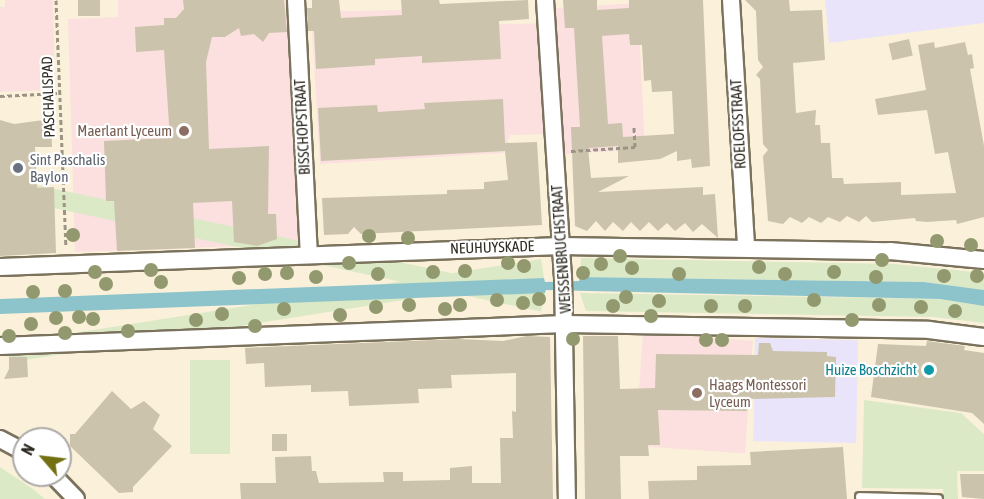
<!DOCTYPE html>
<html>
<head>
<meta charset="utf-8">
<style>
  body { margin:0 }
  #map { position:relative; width:984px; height:499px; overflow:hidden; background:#fbf1da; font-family:"Asap Condensed",sans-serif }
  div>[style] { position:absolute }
  .commercial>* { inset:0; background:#eae4fa; transform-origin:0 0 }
  .education>* { inset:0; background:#fbe0df; transform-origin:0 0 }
  .green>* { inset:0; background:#dbe9c6; transform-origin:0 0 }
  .water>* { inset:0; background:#8dc4cb }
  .building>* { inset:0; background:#ccc3ac; transform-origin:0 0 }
  .path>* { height:3px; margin-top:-1.5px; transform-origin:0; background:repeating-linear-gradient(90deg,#9b9484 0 4.5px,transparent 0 7.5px) }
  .roads { filter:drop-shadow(2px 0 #7a725d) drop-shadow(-2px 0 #7a725d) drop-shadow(0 2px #7a725d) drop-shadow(0 -2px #7a725d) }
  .service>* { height:8px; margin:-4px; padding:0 4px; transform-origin:4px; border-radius:4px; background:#fff }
  .minor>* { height:16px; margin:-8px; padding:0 8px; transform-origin:8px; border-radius:8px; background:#fff }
  .trees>* { width:14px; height:14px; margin:-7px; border-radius:50%; background:#93996e }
  .dots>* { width:16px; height:16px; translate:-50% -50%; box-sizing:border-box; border:3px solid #fff; border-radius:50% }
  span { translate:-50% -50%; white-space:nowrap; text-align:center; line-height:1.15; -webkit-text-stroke:4.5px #fff; paint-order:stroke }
  .street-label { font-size:15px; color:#2f2b22 }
  .education-label { font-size:15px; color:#785e54 }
  .right { translate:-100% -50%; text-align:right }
  .left { translate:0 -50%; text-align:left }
  .worship-label { font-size:15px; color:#5b616d }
  .culture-label { font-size:15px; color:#0d838f }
  .north { position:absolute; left:12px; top:427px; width:60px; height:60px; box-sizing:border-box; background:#fff; border:2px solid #acaaa7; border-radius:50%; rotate:298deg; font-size:16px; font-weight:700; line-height:24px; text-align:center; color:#2f2b22 }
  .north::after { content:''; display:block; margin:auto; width:21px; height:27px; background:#737012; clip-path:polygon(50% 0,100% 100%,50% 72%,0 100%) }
</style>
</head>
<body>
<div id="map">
  <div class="commercial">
    <div style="clip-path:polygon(825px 0,984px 0,984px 23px,829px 43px)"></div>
    <div style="left:858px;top:340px;width:103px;height:103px;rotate:91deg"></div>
  </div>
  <div class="education">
    <div style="clip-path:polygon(5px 0,53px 0,55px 90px,0 92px,0 7px,5px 7px)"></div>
    <div style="clip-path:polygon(118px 0,289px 0,301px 244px,75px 252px,68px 19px,118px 17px)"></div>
    <div style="clip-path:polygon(638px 3px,645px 149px,553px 155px,551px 134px,510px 135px,503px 153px,320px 164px,311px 12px,480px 8px,482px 25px,543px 23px,543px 9px)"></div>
    <div style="left:643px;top:333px;width:110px;height:113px;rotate:4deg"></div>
  </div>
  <div class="green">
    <div style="clip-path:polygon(581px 258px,895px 264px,984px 273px,984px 290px,924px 282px,580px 277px)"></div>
    <div style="left:541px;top:259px;width:19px;height:541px;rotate:81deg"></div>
    <div style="left:545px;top:293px;width:19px;height:545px;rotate:102deg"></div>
    <div style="clip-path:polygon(580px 293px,940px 299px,984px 306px,984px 323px,933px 317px,586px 311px)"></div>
    <div style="left:190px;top:360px;width:40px;height:94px"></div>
    <div style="clip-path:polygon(864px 400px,961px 413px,984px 434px,984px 471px,957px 471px,958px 499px,944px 499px,943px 489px,862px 488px)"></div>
    <div style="clip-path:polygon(0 467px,33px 489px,45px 499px,0 499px)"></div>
  </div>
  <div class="water">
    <div style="clip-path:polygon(580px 277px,924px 282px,984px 290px,984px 306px,940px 299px,546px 290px,545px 293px,0 314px,0 299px,544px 278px,545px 282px,579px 281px)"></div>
  </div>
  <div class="building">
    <div style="left:78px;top:0;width:22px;height:16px"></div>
    <div style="clip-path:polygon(183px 0,284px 0,287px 32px,269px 33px,263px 42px,254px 34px,241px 36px,239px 28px,225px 37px,212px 37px,206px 62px,209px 149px,269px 146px,268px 214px,276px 214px,277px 239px,257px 246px,234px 242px,232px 201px,193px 203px,195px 248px,117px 251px,114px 201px,106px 201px,104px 141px,170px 138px,164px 50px,136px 52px,135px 27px,164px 25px,164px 18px,176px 18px,184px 9px)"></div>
    <div style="clip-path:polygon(312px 0,339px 0,341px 18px,402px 15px,401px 0,439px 0,440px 4px,528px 0,529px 19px,499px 21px,501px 59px,422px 63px,422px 56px,375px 59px,375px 65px,316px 69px,314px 31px,308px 31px,307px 8px,312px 8px)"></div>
    <div style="clip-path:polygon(evenodd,563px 0,597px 0,597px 10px,629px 8px,629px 0,703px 0,710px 166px,692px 168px,691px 159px,677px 161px,677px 151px,660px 159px,618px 163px,618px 146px,588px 148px,591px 178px,629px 176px,598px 192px,703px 187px,703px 195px,715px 194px,718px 238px,702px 224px,693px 232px,685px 223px,675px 231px,667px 223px,658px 231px,649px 222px,640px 231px,631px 222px,623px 231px,613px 222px,605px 231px,596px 221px,587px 231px,575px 226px,571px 127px,580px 127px,574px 28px,565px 28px,563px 0,629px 34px,630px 45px,642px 45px,644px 81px,651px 80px,652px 92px,672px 91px,674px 134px,623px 137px,622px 123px,608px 124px,602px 36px,629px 34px)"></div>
    <div style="clip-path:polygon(745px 0,789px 0,790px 11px,822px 10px,825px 60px,793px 63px,796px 113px,816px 110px,815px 125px,820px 125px,821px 143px,830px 143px,832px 178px,843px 178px,844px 184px,901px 182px,901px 195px,956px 193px,948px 152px,935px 154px,927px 110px,878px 115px,875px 99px,926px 90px,918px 45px,934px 42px,935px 48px,965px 42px,968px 55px,972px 54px,974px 68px,970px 69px,984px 146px,984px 217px,957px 224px,956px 220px,927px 222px,916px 221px,915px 218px,872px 222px,866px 216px,859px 222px,847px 216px,840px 222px,828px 217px,821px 223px,809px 217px,802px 223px,790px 217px,783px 224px,768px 221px,763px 156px,768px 150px,763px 144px,760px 79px,756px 75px,763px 67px,758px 60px,756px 11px)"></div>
    <div style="left:909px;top:39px;width:17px;height:21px;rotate:77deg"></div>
    <div style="clip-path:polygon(503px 99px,505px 143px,537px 142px,542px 225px,361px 234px,354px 227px,348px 234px,324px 235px,322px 198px,447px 194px,447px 190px,484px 189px,484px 182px,508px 180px,505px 151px,321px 161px,318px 108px,377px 105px,378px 112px,425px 109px,424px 103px)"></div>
    <div style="clip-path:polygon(51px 119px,52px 147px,35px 147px,37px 188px,54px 187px,56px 253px,0 256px,0 120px,14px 124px)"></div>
    <div style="clip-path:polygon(527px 336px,550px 337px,553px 499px,241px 499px,240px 483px,276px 483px,275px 457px,311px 456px,312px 471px,316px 471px,319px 483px,384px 482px,383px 472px,403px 472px,403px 481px,450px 480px,450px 468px,472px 466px,472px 483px,501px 483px,500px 438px,513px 438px,512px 411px,516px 412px,516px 373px,451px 375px,452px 388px,418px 389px,419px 403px,349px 406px,348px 391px,311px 392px,311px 385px,265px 387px,264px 363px,246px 364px,245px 348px,458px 339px,503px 341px)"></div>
    <div style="clip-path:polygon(583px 336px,618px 336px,620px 389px,655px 388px,656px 354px,758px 355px,759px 343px,770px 343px,773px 351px,827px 352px,827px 356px,836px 357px,835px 397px,748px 399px,747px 411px,658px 410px,660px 445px,648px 445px,649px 456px,620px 456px,621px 499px,585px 499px)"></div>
    <div style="clip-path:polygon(927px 341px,965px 346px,964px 350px,984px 353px,984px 424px,972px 413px,871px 397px,878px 344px,926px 346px)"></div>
    <div style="clip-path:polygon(9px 357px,27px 357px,28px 377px,4px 379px,9px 369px)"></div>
    <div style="clip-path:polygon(112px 391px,131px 409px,144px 401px,160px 415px,153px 429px,172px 446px,133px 487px,133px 492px,119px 493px,70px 446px,70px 434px,75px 434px)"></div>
    <div style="left:287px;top:434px;width:17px;height:15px;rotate:90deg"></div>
    <div style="clip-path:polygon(843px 447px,847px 499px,649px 499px,648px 481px,697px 480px,697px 466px,751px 465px,750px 452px)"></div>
    <div style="clip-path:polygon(960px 474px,984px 474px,984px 499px,962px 497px)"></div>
  </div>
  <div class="path">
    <div style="left:56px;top:0;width:247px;rotate:87.7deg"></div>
    <div style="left:0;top:96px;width:59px;rotate:-2.9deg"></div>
    <div style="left:571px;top:151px;width:64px;rotate:-3.6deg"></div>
    <div style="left:635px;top:147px;width:20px;rotate:-93deg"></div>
  </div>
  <div class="roads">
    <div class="service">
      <div style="left:860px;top:497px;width:78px;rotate:1.5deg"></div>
    </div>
    <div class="minor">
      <div style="left:296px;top:0;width:254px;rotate:87.1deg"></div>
      <div style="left:545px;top:0;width:277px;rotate:86.3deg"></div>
      <div style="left:563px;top:276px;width:223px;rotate:89deg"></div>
      <div style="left:731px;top:0;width:248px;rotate:86.5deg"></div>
      <div style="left:0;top:267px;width:561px;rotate:-2.14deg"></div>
      <div style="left:561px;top:246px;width:329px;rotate:0.9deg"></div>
      <div style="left:890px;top:251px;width:94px;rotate:5.5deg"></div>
      <div style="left:0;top:346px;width:565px;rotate:-2.23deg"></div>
      <div style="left:565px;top:324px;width:364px;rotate:0.9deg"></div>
      <div style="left:929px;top:330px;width:55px;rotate:7.3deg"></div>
      <div style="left:0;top:439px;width:27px;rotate:28deg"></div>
      <div style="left:53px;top:475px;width:33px;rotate:46deg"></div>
    </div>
  </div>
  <div class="trees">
    <div style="left:73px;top:235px"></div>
    <div style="left:369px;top:236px"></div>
    <div style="left:408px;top:238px"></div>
    <div style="left:937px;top:241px"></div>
    <div style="left:971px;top:245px"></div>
    <div style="left:620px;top:256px"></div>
    <div style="left:882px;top:260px"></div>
    <div style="left:349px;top:263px"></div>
    <div style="left:508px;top:263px"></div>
    <div style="left:601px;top:264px"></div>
    <div style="left:524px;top:266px"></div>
    <div style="left:759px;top:267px"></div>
    <div style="left:632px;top:268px"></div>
    <div style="left:151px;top:270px"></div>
    <div style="left:465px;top:271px"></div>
    <div style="left:95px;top:272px"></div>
    <div style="left:433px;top:272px"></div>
    <div style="left:834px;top:272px"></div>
    <div style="left:287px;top:273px"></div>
    <div style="left:583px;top:273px"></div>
    <div style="left:265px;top:274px"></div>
    <div style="left:378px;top:274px"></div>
    <div style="left:679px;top:274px"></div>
    <div style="left:785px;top:274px"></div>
    <div style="left:944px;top:276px"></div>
    <div style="left:977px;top:276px"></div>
    <div style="left:316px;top:277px"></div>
    <div style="left:876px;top:277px"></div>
    <div style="left:239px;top:278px"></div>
    <div style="left:161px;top:282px"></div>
    <div style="left:106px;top:284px"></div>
    <div style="left:65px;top:291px"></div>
    <div style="left:33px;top:292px"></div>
    <div style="left:626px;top:297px"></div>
    <div style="left:539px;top:299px"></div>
    <div style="left:497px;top:300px"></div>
    <div style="left:814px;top:300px"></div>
    <div style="left:659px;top:301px"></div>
    <div style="left:523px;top:303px"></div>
    <div style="left:409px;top:305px"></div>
    <div style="left:460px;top:305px"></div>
    <div style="left:879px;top:305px"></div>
    <div style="left:613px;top:306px"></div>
    <div style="left:711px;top:306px"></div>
    <div style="left:745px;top:306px"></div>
    <div style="left:376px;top:307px"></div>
    <div style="left:921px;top:307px"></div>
    <div style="left:284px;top:309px"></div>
    <div style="left:445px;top:309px"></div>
    <div style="left:955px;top:311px"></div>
    <div style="left:222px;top:314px"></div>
    <div style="left:340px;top:315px"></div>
    <div style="left:651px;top:316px"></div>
    <div style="left:79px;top:317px"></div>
    <div style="left:56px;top:318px"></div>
    <div style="left:93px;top:319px"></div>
    <div style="left:196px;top:320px"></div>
    <div style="left:852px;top:320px"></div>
    <div style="left:31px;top:324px"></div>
    <div style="left:255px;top:326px"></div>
    <div style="left:128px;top:331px"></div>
    <div style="left:65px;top:333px"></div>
    <div style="left:9px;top:336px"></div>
    <div style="left:573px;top:339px"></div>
    <div style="left:706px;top:340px"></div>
    <div style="left:722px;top:340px"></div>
  </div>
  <div class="dots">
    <div style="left:184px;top:131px;background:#8d6e63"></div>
    <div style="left:18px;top:168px;background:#6b7280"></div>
    <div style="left:929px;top:370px;background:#0f9aa8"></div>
    <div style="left:697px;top:393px;background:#8d6e63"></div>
  </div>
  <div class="street-label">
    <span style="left:48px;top:97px;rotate:-92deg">PASCHALISPAD</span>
    <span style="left:738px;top:124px;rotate:-93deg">ROELOFSSTRAAT</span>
    <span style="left:302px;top:127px;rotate:-93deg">BISSCHOPSTRAAT</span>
    <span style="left:492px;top:247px;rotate:-2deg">NEUHUYSKADE</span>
    <span style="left:561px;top:249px;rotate:-94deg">WEISSENBRUCHSTRAAT</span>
  </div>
  <div class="education-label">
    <span class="right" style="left:172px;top:131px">Maerlant Lyceum</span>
    <span class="left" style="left:709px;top:393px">Haags Montessori<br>Lyceum</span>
  </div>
  <div class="worship-label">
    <span class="left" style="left:30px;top:168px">Sint Paschalis<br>Baylon</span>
  </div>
  <div class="culture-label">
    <span class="right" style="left:917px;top:370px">Huize Boschzicht</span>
  </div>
  <div class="north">N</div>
</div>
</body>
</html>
